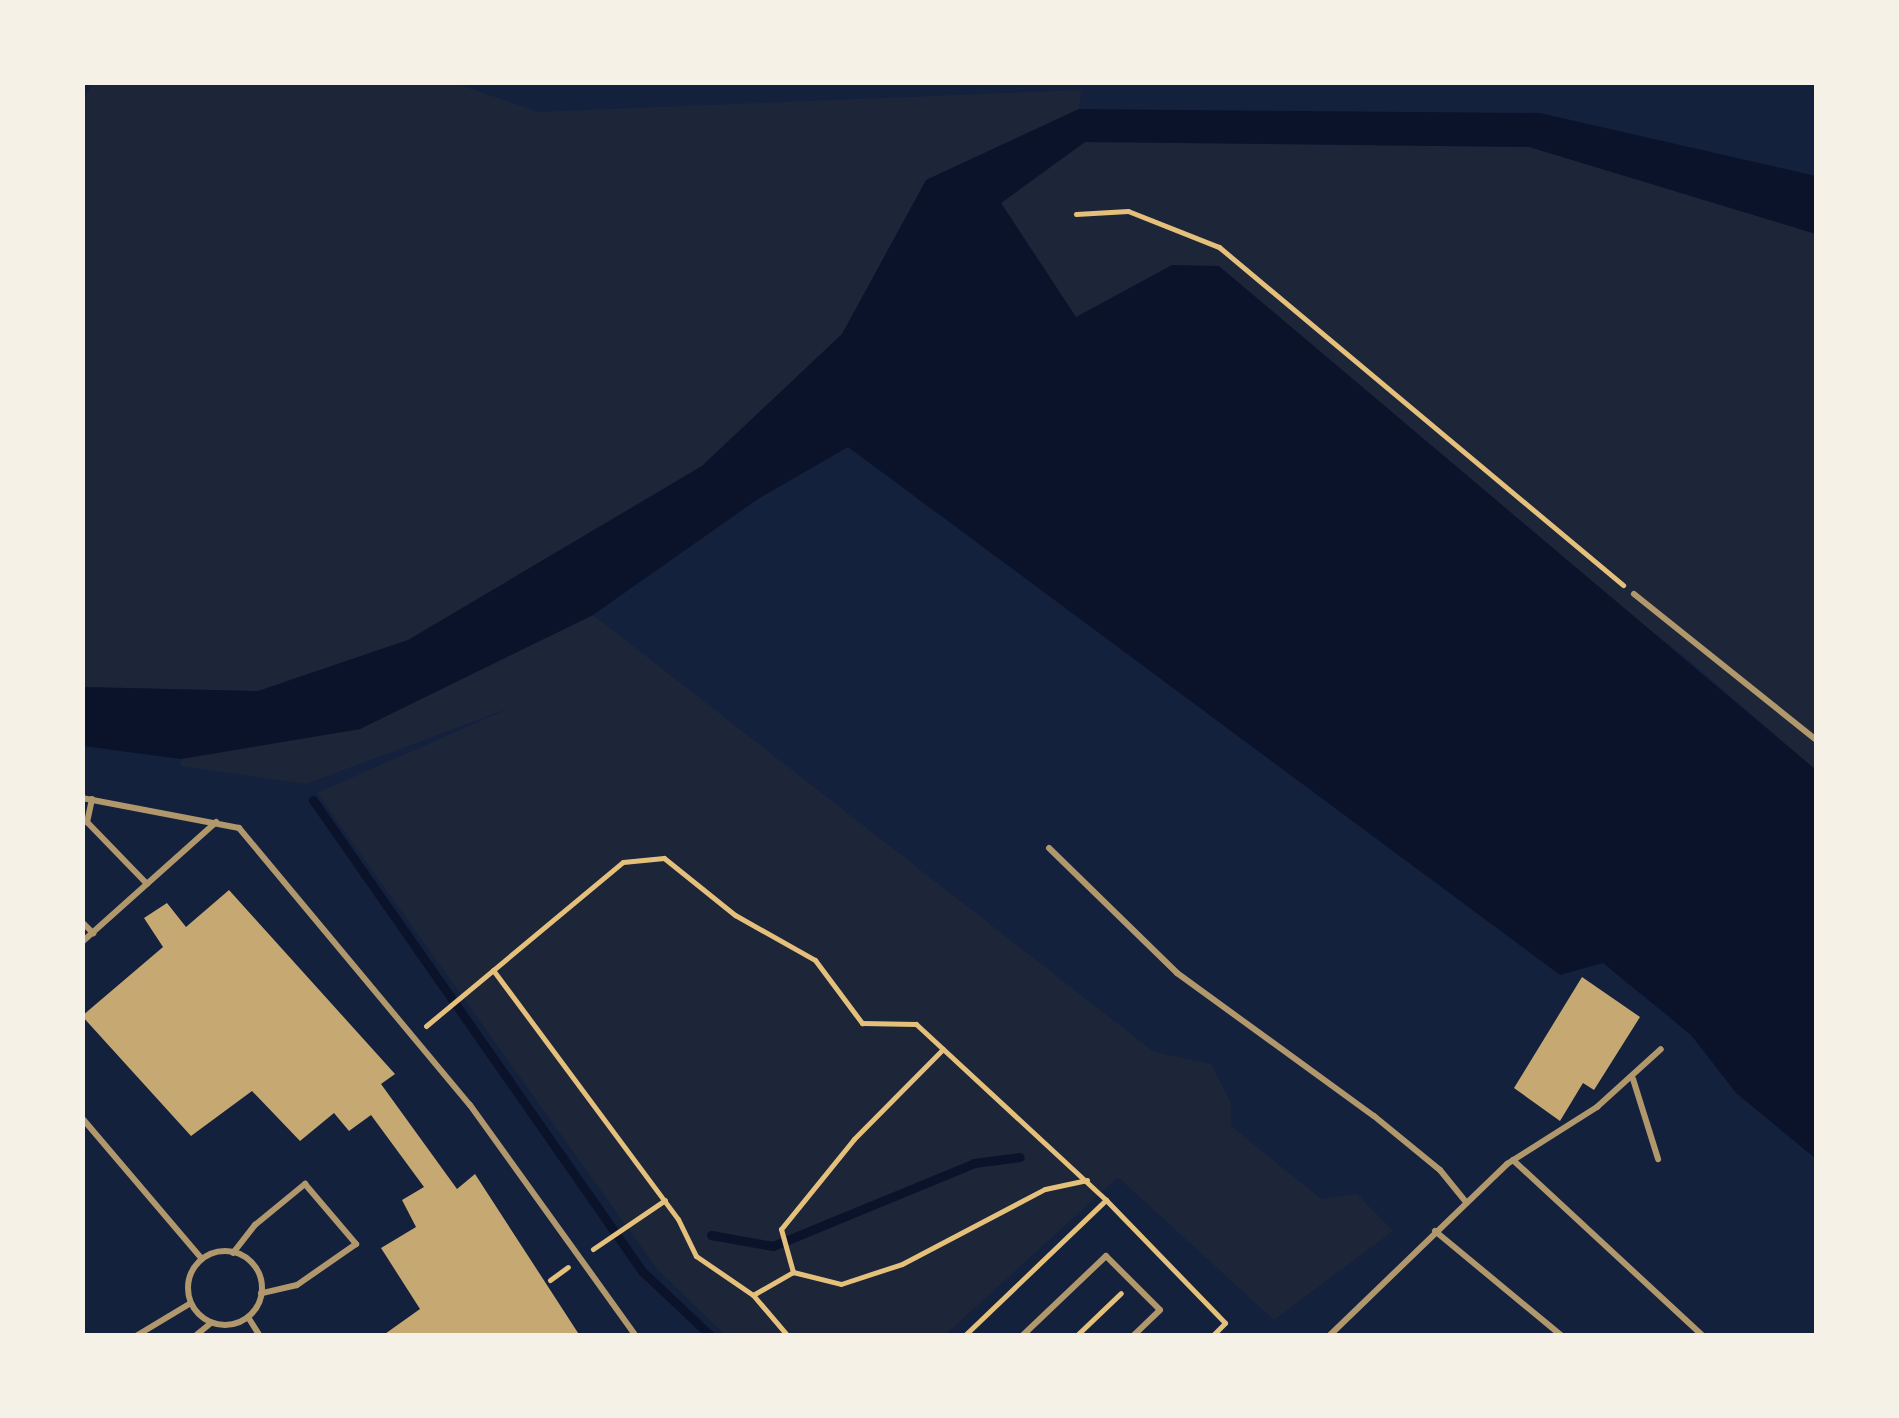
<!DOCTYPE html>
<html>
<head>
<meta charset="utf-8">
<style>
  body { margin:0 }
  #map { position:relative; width:1899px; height:1418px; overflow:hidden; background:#14213d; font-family:"Times New Roman",serif }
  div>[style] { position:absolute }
  .green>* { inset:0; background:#1d2539 }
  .water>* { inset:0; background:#0b132b }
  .stream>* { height:9px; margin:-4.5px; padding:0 4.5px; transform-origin:4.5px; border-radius:4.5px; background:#0b132b }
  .building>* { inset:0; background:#c6a872 }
  .path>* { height:5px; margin:-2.5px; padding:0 2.5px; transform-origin:2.5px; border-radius:2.5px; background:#e5c07b }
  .service>* { height:6px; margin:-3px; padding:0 3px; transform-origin:3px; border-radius:3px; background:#b1986c }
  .service>.ring { margin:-3px; padding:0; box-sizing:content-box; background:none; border:6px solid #b1986c; border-radius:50% }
  span { translate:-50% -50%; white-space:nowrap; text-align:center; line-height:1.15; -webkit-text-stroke:8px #f6f1e7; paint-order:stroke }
  .frame { position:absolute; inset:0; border:85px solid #f6f1e7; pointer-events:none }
</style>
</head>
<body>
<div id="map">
  <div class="green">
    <div style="clip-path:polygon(94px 82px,454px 83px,538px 112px,1081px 90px,1079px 109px,926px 180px,842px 334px,702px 466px,408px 640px,258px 691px,83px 687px,82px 102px)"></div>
    <div style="clip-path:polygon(1085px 142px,1530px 147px,1816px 234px,1816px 770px,1684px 656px,1172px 265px,1076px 318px,1001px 203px)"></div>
    <div style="clip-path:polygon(593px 615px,1154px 1052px,1211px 1064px,1231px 1103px,1231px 1126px,1321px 1199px,1357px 1194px,1393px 1231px,1274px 1320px,1118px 1177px,945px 1335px,725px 1335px,657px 1269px,317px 793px,512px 707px,306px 784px,180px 766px,181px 759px,360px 729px)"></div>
  </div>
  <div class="water">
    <div style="clip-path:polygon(1079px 109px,1540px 113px,1816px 176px,1816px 234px,1529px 147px,1085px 142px,1001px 203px,1076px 317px,1172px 265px,1219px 266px,1816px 770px,1816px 1159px,1736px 1093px,1691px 1035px,1603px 963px,1560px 975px,848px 447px,758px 499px,593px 615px,360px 729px,181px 759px,83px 746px,83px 687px,258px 691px,408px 640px,702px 466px,842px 334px,926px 180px)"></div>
  </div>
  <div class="stream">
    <div style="left:313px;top:800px;width:575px;rotate:55.07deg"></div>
    <div style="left:642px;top:1271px;width:95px;rotate:43.3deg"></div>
    <div style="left:711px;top:1235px;width:63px;rotate:10.1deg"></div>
    <div style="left:773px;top:1246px;width:217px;rotate:-22.4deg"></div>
    <div style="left:974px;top:1163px;width:46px;rotate:-7.4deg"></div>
  </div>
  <div class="building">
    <div style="clip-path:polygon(229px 890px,395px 1074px,381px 1084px,457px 1189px,475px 1174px,580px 1336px,382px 1336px,420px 1309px,381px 1248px,416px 1227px,402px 1200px,424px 1187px,371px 1115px,349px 1131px,334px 1113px,300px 1141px,252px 1091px,191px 1136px,82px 1016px,163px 947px,144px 918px,167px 903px,186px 927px)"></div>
    <div style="clip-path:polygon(1582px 977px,1640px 1017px,1594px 1090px,1583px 1083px,1560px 1121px,1514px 1088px)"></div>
  </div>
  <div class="path">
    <div style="left:1076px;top:214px;width:52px;rotate:-3.3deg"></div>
    <div style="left:1128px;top:211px;width:98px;rotate:21.6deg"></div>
    <div style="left:1219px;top:247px;width:527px;rotate:39.92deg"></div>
    <div style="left:493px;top:970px;width:310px;rotate:53.4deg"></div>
    <div style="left:678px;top:1219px;width:41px;rotate:64.1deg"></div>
    <div style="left:696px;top:1256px;width:69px;rotate:34.4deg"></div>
    <div style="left:753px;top:1295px;width:54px;rotate:49.5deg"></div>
    <div style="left:426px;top:1026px;width:256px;rotate:-39.8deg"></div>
    <div style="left:623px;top:862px;width:41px;rotate:-5.6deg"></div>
    <div style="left:664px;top:858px;width:91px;rotate:38.8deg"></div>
    <div style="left:735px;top:915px;width:92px;rotate:29.4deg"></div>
    <div style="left:815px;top:960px;width:79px;rotate:53.3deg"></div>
    <div style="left:862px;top:1023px;width:54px;rotate:1.1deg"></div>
    <div style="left:916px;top:1024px;width:259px;rotate:42.8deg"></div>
    <div style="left:943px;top:1049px;width:127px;rotate:134.7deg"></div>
    <div style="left:854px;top:1139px;width:116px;rotate:129deg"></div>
    <div style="left:781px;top:1229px;width:45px;rotate:74.4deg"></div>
    <div style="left:793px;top:1272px;width:49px;rotate:14deg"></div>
    <div style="left:841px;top:1284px;width:64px;rotate:-18.2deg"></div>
    <div style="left:902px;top:1264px;width:161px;rotate:-27.7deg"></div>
    <div style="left:1045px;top:1189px;width:43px;rotate:-12.1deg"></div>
    <div style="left:593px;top:1249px;width:87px;rotate:-34.2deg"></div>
    <div style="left:550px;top:1280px;width:22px;rotate:-36deg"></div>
    <div style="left:753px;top:1295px;width:46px;rotate:-29.9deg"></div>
    <div style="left:964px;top:1336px;width:197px;rotate:-43.8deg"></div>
    <div style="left:1106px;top:1200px;width:171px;rotate:45.9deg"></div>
    <div style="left:1225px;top:1323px;width:18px;rotate:135deg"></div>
    <div style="left:1076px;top:1336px;width:62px;rotate:-43.7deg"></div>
  </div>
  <div class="service">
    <div style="left:1634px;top:594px;width:233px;rotate:38.7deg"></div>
    <div style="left:82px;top:798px;width:160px;rotate:10.8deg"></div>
    <div style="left:239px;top:828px;width:361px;rotate:50.2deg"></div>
    <div style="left:470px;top:1105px;width:284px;rotate:54.3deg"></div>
    <div style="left:92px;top:799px;width:24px;rotate:102deg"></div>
    <div style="left:87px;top:822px;width:86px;rotate:45.9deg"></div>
    <div style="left:1049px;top:848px;width:179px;rotate:44.3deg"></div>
    <div style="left:1177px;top:973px;width:243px;rotate:36deg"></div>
    <div style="left:1374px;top:1116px;width:85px;rotate:39.3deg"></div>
    <div style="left:1440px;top:1170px;width:41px;rotate:50.9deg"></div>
    <div style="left:82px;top:922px;width:16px;rotate:45deg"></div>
    <div style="left:82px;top:942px;width:180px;rotate:-41.8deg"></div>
    <div style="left:1633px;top:1079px;width:84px;rotate:72.6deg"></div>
    <div style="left:82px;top:1118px;width:185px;rotate:49.6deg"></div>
    <div style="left:1513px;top:1160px;width:259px;rotate:42.8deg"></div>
    <div style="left:1435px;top:1231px;width:165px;rotate:39.6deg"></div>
    <div class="ring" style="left:188px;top:1251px;width:68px;height:68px"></div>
    <div style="left:233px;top:1253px;width:36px;rotate:-52deg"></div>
    <div style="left:255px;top:1225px;width:65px;rotate:-39.4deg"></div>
    <div style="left:305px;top:1184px;width:79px;rotate:49.6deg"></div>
    <div style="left:356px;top:1244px;width:72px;rotate:145.2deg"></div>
    <div style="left:297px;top:1285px;width:37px;rotate:167deg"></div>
    <div style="left:248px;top:1317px;width:22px;rotate:58deg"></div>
    <div style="left:136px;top:1336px;width:64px;rotate:-31deg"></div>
    <div style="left:195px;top:1336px;width:21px;rotate:-39deg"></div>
    <div style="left:1022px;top:1336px;width:116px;rotate:-43.6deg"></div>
    <div style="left:1106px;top:1256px;width:76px;rotate:45deg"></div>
    <div style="left:1160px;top:1310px;width:37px;rotate:136deg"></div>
    <div style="left:1329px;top:1336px;width:248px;rotate:-44deg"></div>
    <div style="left:1507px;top:1164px;width:107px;rotate:-32.3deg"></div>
    <div style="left:1597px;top:1107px;width:86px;rotate:-42.2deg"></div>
  </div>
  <div class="frame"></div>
</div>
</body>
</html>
